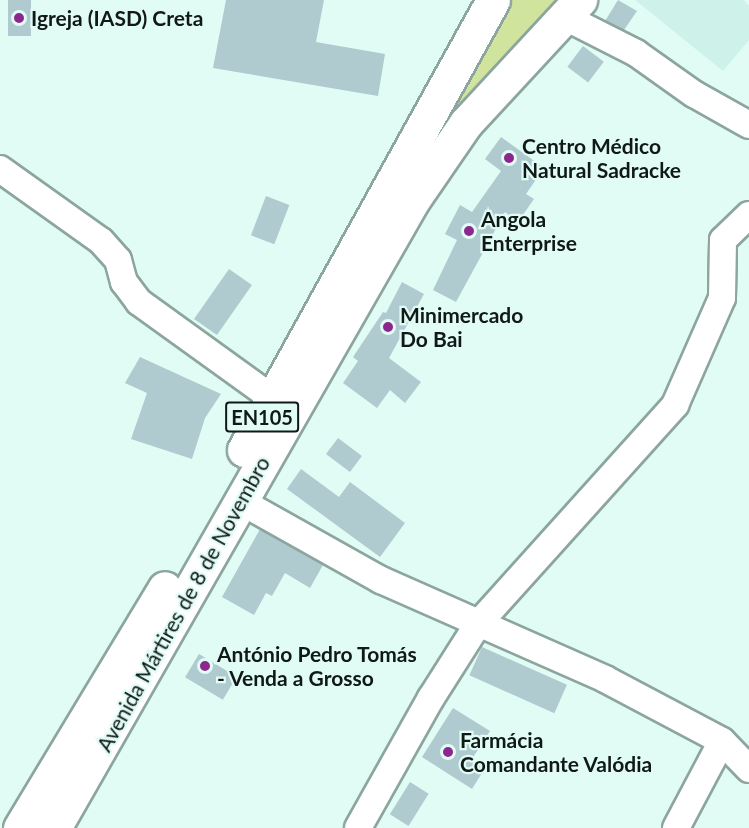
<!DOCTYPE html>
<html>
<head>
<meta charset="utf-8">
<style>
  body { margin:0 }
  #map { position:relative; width:749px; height:828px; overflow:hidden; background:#e1fbf5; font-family:Lato,sans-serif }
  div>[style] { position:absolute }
  .built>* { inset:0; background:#cef2ea }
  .green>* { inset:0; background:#d1e49d }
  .building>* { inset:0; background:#b0cbcf; transform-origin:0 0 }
  .roads { filter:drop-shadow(2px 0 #8ca59f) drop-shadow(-2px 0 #8ca59f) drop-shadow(0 2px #8ca59f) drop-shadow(0 -2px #8ca59f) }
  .minor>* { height:26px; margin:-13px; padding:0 13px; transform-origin:13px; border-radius:13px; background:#fff }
  .major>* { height:33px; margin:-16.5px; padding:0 16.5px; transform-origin:16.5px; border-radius:16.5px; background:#fff }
  .dots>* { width:16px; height:16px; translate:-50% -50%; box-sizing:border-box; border:3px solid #e1fbf5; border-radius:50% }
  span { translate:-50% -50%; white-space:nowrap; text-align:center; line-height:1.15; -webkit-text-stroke:4.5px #e1fbf5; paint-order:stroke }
  .shield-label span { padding:2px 4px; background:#e1fbf5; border:2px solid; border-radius:4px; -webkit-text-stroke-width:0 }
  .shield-label { font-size:20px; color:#101917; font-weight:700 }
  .poi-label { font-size:21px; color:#101917; font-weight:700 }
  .left { translate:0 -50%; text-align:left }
  .street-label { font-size:21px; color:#101917 }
</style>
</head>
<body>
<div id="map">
  <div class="built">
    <div style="clip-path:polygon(635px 0,744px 0,749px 6px,749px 40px,723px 71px)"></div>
  </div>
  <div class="green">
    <div style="clip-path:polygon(510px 0,559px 0,494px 68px,422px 160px)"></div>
  </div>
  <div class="building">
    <div style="left:8px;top:0;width:23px;height:36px"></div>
    <div style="clip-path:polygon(226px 0,324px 0,316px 42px,385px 54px,378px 96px,213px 68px)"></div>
    <div style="clip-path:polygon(618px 0,637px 11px,624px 30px,605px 21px)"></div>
    <div style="left:583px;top:46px;width:26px;height:26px;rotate:37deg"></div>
    <div style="clip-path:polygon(501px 137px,544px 168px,526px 194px,534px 199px,518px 222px,505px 212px,456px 302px,433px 290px,457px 240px,445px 234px,460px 205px,472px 212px,501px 171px,485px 159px)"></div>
    <div style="left:266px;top:196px;width:25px;height:42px;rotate:21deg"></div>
    <div style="left:229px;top:269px;width:28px;height:61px;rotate:35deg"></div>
    <div style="clip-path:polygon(402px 282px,424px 294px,389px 358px,421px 382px,405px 403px,390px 390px,377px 408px,343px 383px,358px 361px,353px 357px,383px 312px,386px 313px)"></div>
    <div style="clip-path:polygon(140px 357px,221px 394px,205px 418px,192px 459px,131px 439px,147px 393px,125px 383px)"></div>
    <div style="left:338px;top:438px;width:30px;height:20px;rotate:37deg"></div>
    <div style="clip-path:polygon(301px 469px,339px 497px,350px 482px,405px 523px,380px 557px,287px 489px)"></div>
    <div style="clip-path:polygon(260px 529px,323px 565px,310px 588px,285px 573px,272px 596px,266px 593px,254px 615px,222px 597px)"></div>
    <div style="left:482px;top:647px;width:93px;height:31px;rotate:24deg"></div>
    <div style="left:199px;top:654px;width:44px;height:27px;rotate:31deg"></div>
    <div style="clip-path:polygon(453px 708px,490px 731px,472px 759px,485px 768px,472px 789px,422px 757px)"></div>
    <div style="left:410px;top:782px;width:22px;height:38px;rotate:32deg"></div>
  </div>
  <div class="roads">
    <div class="minor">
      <div style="left:565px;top:17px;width:80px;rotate:26.9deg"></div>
      <div style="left:636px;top:53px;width:71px;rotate:35.3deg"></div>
      <div style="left:694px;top:94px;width:63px;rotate:29.4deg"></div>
      <div style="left:0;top:169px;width:124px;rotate:35.5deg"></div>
      <div style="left:101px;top:241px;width:25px;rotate:48deg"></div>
      <div style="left:118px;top:260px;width:23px;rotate:75deg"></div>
      <div style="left:124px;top:282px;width:25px;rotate:53deg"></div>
      <div style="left:139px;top:302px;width:164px;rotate:35.8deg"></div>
      <div style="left:240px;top:501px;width:162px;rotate:29.3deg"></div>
      <div style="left:381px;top:580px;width:245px;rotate:23.8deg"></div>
      <div style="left:605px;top:679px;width:132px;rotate:27.9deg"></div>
      <div style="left:722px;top:741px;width:39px;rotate:46deg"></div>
      <div style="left:358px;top:828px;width:149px;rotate:-60.7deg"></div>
      <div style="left:431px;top:698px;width:88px;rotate:-57.6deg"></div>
      <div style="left:478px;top:624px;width:295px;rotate:-48deg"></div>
      <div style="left:675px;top:405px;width:117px;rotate:-66.3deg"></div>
      <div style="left:722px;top:298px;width:58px;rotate:-89deg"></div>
      <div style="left:723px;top:240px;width:36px;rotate:-44deg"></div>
      <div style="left:676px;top:828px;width:98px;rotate:-62.1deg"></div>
    </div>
    <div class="major">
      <div style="left:244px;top:450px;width:514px;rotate:-61.04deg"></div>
      <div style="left:20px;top:828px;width:280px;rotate:-58.9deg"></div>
      <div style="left:54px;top:828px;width:723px;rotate:-60.25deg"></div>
      <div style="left:413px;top:200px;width:93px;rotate:-55.5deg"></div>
      <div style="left:466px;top:123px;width:168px;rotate:-47.2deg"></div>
    </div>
  </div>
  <div class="dots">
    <div style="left:19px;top:18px;background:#8c278e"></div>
    <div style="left:509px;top:158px;background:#8c278e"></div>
    <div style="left:469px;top:231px;background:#8c278e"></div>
    <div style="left:388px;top:327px;background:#8c278e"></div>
    <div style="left:205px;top:666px;background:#8c278e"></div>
    <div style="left:448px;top:752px;background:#8c278e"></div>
  </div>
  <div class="shield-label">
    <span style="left:262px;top:417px">EN105</span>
  </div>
  <div class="poi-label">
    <span class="left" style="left:31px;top:18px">Igreja (IASD) Creta</span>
    <span class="left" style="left:522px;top:158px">Centro Médico<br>Natural Sadracke</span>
    <span class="left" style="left:481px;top:231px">Angola<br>Enterprise</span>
    <span class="left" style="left:400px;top:327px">Minimercado<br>Do Bai</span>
    <span class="left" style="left:217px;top:666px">António Pedro Tomás<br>- Venda a Grosso</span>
    <span class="left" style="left:460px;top:752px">Farmácia<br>Comandante Valódia</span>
  </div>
  <div class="street-label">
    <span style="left:183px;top:604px;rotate:-61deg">Avenida Mártires de 8 de Novembro</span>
  </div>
</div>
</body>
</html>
